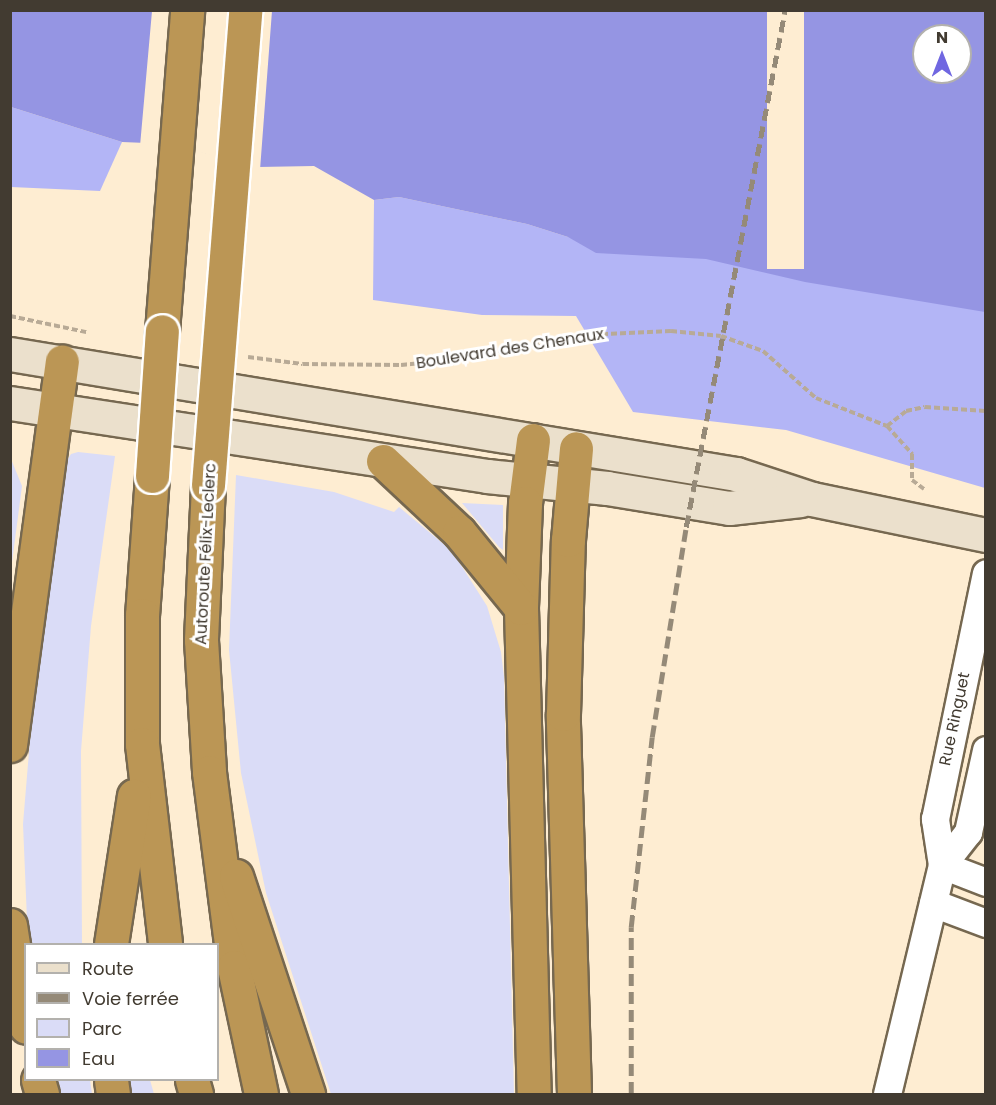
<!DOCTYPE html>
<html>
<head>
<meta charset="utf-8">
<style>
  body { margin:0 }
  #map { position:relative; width:996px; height:1105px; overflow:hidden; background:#feedd2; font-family:Poppins,sans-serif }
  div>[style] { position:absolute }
  .green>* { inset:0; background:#dadcf7 }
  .forest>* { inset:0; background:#b3b5f6 }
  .water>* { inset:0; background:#9595e3 }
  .pier>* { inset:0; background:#feedd2; transform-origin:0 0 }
  .path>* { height:4px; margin-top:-2px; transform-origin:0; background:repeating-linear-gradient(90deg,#b8aa96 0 6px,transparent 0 9px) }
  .roads { filter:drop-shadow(2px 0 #766850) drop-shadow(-2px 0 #766850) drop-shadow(0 2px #766850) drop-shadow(0 -2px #766850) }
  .street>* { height:27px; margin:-13.5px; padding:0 13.5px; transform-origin:13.5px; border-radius:13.5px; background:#fff }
  .secondary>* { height:33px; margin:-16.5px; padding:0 16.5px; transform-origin:16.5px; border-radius:16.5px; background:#ebe0cc }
  .highway>* { height:33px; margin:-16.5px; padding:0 16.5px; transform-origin:16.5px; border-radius:16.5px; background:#bb9655 }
  .rail>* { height:4.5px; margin-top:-2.25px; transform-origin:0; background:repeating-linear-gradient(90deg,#958a78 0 12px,transparent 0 18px) }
  .bridges { filter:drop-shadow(2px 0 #fff) drop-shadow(-2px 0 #fff) drop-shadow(0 2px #fff) drop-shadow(0 -2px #fff) }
  .highway-bridge>* { height:33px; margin:-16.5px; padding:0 16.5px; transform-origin:16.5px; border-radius:16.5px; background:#bb9655 }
  span { translate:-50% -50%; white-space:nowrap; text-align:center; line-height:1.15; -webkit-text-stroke:6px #fff; paint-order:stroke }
  .street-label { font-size:16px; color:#423b31 }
  .frame { position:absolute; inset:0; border:12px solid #423b31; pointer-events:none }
  .legend { position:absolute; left:24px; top:943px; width:195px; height:138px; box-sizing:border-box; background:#fff; border:2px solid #b3b1ad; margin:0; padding:8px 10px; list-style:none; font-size:18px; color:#423b31 }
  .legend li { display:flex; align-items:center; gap:12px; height:30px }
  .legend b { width:30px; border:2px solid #b3b1ad }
  .north { position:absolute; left:912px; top:24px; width:60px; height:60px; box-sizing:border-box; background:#fff; border:2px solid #b3b1ad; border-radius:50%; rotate:0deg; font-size:16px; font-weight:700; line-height:24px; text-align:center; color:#423b31 }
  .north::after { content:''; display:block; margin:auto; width:21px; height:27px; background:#7067e1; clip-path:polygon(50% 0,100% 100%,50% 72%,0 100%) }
</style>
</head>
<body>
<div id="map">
  <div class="green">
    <div style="clip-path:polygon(78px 452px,115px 456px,91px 626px,81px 751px,82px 944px,28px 944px,23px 824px,34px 692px,62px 468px,71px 454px)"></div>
    <div style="clip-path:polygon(11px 459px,22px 486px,11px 570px)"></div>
    <div style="clip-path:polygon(236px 475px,334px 492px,394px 512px,399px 507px,452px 551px,487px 606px,501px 652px,504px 677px,514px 1094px,331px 1094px,266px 893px,241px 773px,229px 650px)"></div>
    <div style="clip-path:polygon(462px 503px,503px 505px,503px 550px,499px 547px)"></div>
    <div style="clip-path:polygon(53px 1080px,90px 1080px,92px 1094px,57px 1094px)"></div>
    <div style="clip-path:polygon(129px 1080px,150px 1080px,154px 1094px,131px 1094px)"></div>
  </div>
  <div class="forest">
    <div style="clip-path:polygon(11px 107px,122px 142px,100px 191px,11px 187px)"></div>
    <div style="clip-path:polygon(399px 197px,527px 224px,568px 237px,985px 293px,985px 488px,786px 430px,633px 412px,576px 316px,482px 315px,373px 300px,374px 200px)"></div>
  </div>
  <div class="water">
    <div style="clip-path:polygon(evenodd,11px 11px,985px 11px,985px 312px,805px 282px,706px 259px,596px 253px,568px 237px,527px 224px,399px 197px,374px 200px,314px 166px,258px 167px,171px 144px,122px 142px,11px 107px,11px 11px,924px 36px,960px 36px,960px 72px,924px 72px,924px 36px)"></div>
  </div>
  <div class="pier">
    <div style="clip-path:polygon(152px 11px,272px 11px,260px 170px,203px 153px,140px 146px)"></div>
    <div style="left:767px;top:11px;width:37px;height:258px"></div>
  </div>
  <div class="path">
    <div style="left:10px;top:316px;width:78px;rotate:11.9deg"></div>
    <div style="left:248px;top:357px;width:55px;rotate:7.3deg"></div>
    <div style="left:303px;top:364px;width:98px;rotate:0.6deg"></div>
    <div style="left:401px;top:365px;width:62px;rotate:-5.5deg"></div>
    <div style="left:463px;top:359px;width:123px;rotate:-11.2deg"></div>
    <div style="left:584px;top:335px;width:87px;rotate:-2.6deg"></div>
    <div style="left:671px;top:331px;width:50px;rotate:5.7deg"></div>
    <div style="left:721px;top:336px;width:45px;rotate:19.7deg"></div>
    <div style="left:763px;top:351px;width:71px;rotate:41.6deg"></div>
    <div style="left:816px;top:398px;width:76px;rotate:21.5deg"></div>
    <div style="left:887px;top:426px;width:38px;rotate:48deg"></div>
    <div style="left:912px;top:454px;width:26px;rotate:90deg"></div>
    <div style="left:912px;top:480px;width:15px;rotate:37deg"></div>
    <div style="left:887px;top:426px;width:24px;rotate:-38deg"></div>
    <div style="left:906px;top:411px;width:19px;rotate:-12deg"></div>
    <div style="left:925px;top:407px;width:61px;rotate:3.8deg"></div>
  </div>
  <div class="roads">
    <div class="street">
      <div style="left:942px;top:865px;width:42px;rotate:-51.8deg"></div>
      <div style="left:968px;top:832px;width:84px;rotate:-77.6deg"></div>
      <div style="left:942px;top:865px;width:47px;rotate:21.1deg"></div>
      <div style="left:933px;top:903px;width:57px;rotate:20.7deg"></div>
      <div style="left:887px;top:1094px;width:236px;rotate:-76.5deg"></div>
      <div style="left:942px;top:865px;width:47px;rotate:-98.7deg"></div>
      <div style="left:935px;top:819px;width:251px;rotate:-78.3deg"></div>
    </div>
    <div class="secondary">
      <div style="left:10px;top:354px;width:736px;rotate:9.39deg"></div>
      <div style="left:736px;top:474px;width:80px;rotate:18.2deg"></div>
      <div style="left:812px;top:499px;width:178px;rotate:11.7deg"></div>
      <div style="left:10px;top:403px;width:483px;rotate:8.7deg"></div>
      <div style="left:487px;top:476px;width:121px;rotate:5.7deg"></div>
      <div style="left:607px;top:488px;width:124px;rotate:9.3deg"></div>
      <div style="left:729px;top:508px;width:72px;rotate:-6.3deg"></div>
    </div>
    <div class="highway">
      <div style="left:162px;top:331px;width:322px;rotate:-85.5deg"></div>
      <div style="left:533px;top:440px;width:64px;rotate:97.2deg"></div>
      <div style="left:525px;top:503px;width:105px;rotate:92.2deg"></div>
      <div style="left:521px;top:608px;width:486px;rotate:88.5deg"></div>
      <div style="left:383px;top:461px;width:104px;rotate:43.1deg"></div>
      <div style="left:459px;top:532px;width:98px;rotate:50.8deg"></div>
      <div style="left:152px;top:476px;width:139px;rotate:94.1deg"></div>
      <div style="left:142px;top:615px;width:129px;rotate:90deg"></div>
      <div style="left:142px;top:744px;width:201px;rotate:83.4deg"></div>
      <div style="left:208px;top:485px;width:155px;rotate:92.6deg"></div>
      <div style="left:201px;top:640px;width:132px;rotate:86.5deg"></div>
      <div style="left:209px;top:772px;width:197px;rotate:82.7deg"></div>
      <div style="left:234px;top:967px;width:130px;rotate:78deg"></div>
      <div style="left:10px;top:745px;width:387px;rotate:-82.3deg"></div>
      <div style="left:236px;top:876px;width:230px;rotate:71.7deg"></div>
      <div style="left:10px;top:925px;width:103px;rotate:81.1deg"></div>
      <div style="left:111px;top:944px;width:150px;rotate:-81.2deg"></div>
      <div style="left:38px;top:1080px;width:15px;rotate:74deg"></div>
      <div style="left:111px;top:1080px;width:14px;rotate:82deg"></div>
      <div style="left:192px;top:1080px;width:15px;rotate:74deg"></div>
      <div style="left:574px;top:1094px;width:380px;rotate:-91.7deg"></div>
      <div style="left:563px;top:714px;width:174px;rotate:-88.4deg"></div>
      <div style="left:568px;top:540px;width:92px;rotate:-85deg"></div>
    </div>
  </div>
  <div class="rail">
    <div style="left:631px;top:1094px;width:167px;rotate:-90deg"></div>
    <div style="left:631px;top:927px;width:191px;rotate:-83.7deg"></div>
    <div style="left:652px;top:737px;width:213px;rotate:-80.8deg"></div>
    <div style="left:686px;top:527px;width:526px;rotate:-79.16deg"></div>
  </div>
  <div class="bridges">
    <div class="highway-bridge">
      <div style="left:152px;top:476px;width:145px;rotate:-86.1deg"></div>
      <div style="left:208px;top:485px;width:476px;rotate:-85.5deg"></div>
    </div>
  </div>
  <div class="street-label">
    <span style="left:510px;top:349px;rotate:-9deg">Boulevard des Chenaux</span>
    <span style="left:206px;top:554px;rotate:-87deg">Autoroute Félix-Leclerc</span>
    <span style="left:955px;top:719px;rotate:-78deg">Rue Ringuet</span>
  </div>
  <div class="frame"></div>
  <ul class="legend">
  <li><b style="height:8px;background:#ebe0cc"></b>Route</li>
  <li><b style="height:8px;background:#958a78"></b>Voie ferrée</li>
  <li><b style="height:16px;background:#dadcf7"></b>Parc</li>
  <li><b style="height:16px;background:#9595e3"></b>Eau</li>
  </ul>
  <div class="north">N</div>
</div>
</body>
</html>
